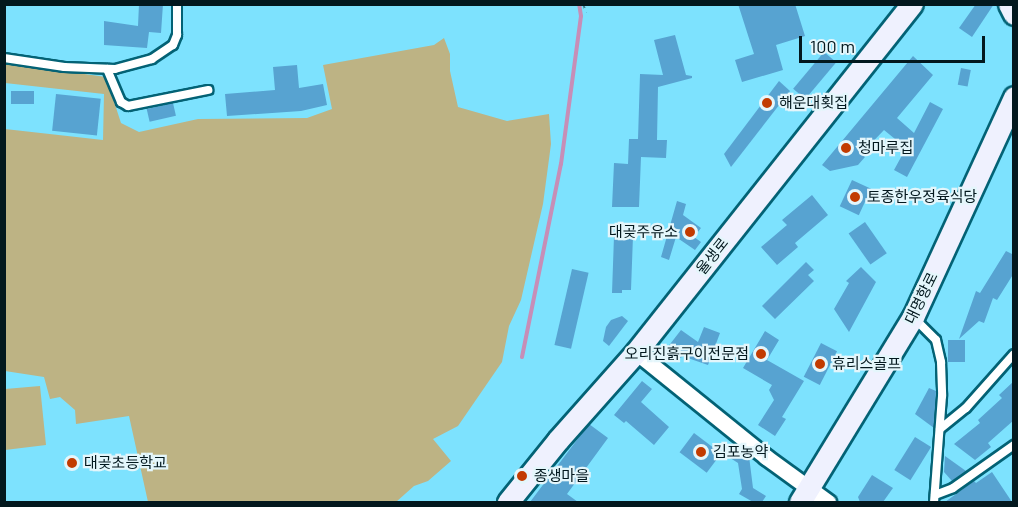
<!DOCTYPE html>
<html>
<head>
<meta charset="utf-8">
<style>
  body { margin:0 }
  #map { position:relative; width:1018px; height:507px; overflow:hidden; background:#7de2fe; font-family:Barlow,"Noto Sans KR",sans-serif }
  div>[style] { position:absolute }
  .green>* { inset:0; background:#bdb384 }
  .stream>* { height:4px; margin:-2px; padding:0 2px; transform-origin:2px; border-radius:2px; background:#c78eb7 }
  .building>* { inset:0; background:#57a3d1; transform-origin:0 0 }
  .path>* { height:2px; margin-top:-1px; transform-origin:0; background:repeating-linear-gradient(90deg,#438294 0 4.5px,transparent 0 9px) }
  .roads { filter:drop-shadow(2px 0 #036275) drop-shadow(-2px 0 #036275) drop-shadow(0 2px #036275) drop-shadow(0 -2px #036275) }
  .lane>* { height:8px; margin:-4px; padding:0 4px; transform-origin:4px; border-radius:4px; background:#fff }
  .street>* { height:15px; margin:-7.5px; padding:0 7.5px; transform-origin:7.5px; border-radius:7.5px; background:#fff }
  .secondary>* { height:21px; margin:-10.5px; padding:0 10.5px; transform-origin:10.5px; border-radius:10.5px; background:#eff1fe }
  .dots>* { width:16px; height:16px; translate:-50% -50%; box-sizing:border-box; border:3px solid #e4f6fb; border-radius:50% }
  span { translate:-50% -50%; white-space:nowrap; text-align:center; line-height:1.15; -webkit-text-stroke:4.5px #e4f6fb; paint-order:stroke }
  .poi-label { font-size:15px; color:#03181e }
  .left { translate:0 -50%; text-align:left }
  .right { translate:-100% -50%; text-align:right }
  .street-label { font-size:15px; color:#03181e }
  .frame { position:absolute; inset:0; border:6px solid #03181e; pointer-events:none }
  .scale { position:absolute; left:799px; top:36px; width:186px; height:27px; box-sizing:border-box; border:3px solid #03181e; border-top:0; padding-left:8px; font-size:18px; line-height:21px; white-space:nowrap; color:#03181e; -webkit-text-stroke:4px #e4f6fb; paint-order:stroke }
</style>
</head>
<body>
<div id="map">
  <div class="green">
    <div style="clip-path:polygon(444px 38px,450px 54px,450px 71px,458px 107px,507px 121px,549px 114px,551px 144px,543px 204px,521px 300px,509px 326px,502px 362px,458px 426px,433px 439px,451px 461px,428px 481px,414px 486px,396px 502px,148px 502px,129px 416px,76px 424px,75px 410px,60px 397px,50px 399px,44px 377px,5px 371px,5px 129px,103px 140px,104px 94px,5px 83px,5px 63px,106px 77px,121px 123px,139px 132px,198px 119px,307px 118px,332px 109px,323px 65px,434px 45px)"></div>
    <div style="clip-path:polygon(40px 386px,46px 445px,5px 450px,5px 389px)"></div>
  </div>
  <div class="stream">
    <div style="left:522px;top:357px;width:197px;rotate:-78.6deg"></div>
    <div style="left:561px;top:164px;width:149px;rotate:-82.3deg"></div>
    <div style="left:581px;top:16px;width:12px;rotate:-99deg"></div>
  </div>
  <div class="building">
    <div style="clip-path:polygon(139px 4px,163px 4px,161px 33px,149px 32px,147px 48px,104px 45px,104px 21px,138px 26px)"></div>
    <div style="clip-path:polygon(738px 4px,795px 4px,805px 36px,776px 45px,783px 70px,742px 82px,735px 60px,754px 54px)"></div>
    <div style="clip-path:polygon(976px 4px,994px 4px,972px 37px,959px 28px)"></div>
    <div style="clip-path:polygon(675px 35px,686px 75px,692px 76px,692px 78px,658px 87px,657px 140px,667px 140px,666px 158px,641px 157px,639px 207px,612px 207px,614px 163px,628px 164px,629px 139px,638px 139px,640px 74px,663px 75px,654px 40px)"></div>
    <div style="left:824px;top:52px;width:16px;height:48px;rotate:40deg"></div>
    <div style="clip-path:polygon(913px 56px,933px 75px,897px 118px,914px 133px,930px 102px,943px 109px,907px 177px,894px 170px,906px 148px,884px 130px,861px 154px,865px 157px,858px 165px,830px 171px,822px 165px)"></div>
    <div style="clip-path:polygon(297px 65px,299px 88px,323px 84px,327px 105px,301px 111px,227px 116px,225px 94px,275px 90px,273px 67px)"></div>
    <div style="left:961px;top:68px;width:10px;height:17px;rotate:11deg"></div>
    <div style="clip-path:polygon(779px 81px,790px 91px,731px 167px,724px 154px)"></div>
    <div style="left:11px;top:91px;width:23px;height:13px"></div>
    <div style="left:56px;top:94px;width:45px;height:37px;rotate:6deg"></div>
    <div style="left:173px;top:103px;width:13px;height:27px;rotate:77deg"></div>
    <div style="left:852px;top:180px;width:21px;height:29px;rotate:25deg"></div>
    <div style="clip-path:polygon(812px 195px,828px 215px,795px 243px,798px 247px,777px 265px,761px 247px,787px 225px,782px 220px)"></div>
    <div style="clip-path:polygon(677px 201px,686px 204px,683px 215px,701px 228px,694px 237px,701px 242px,695px 250px,676px 237px,669px 260px,661px 257px)"></div>
    <div style="left:865px;top:222px;width:38px;height:20px;rotate:55deg"></div>
    <div style="clip-path:polygon(614px 236px,633px 236px,631px 290px,622px 290px,622px 293px,612px 293px)"></div>
    <div style="clip-path:polygon(1006px 251px,1014px 255px,1014px 273px,997px 300px,993px 298px,984px 323px,979px 321px,959px 339px,976px 291px,980px 293px)"></div>
    <div style="clip-path:polygon(806px 262px,814px 270px,808px 275px,814px 281px,775px 319px,762px 306px)"></div>
    <div style="clip-path:polygon(861px 267px,876px 282px,849px 332px,834px 309px,849px 283px,846px 281px)"></div>
    <div style="left:572px;top:269px;width:17px;height:78px;rotate:13deg"></div>
    <div style="clip-path:polygon(622px 316px,628px 321px,609px 346px,603px 341px,606px 327px,611px 320px)"></div>
    <div style="clip-path:polygon(704px 327px,720px 333px,708px 365px,682px 356px,681px 358px,667px 348px,681px 330px,698px 342px)"></div>
    <div style="clip-path:polygon(765px 331px,779px 340px,767px 360px,804px 381px,782px 417px,786px 419px,775px 436px,758px 425px,774px 400px,769px 390px,772px 385px,743px 368px)"></div>
    <div style="left:948px;top:340px;width:17px;height:22px"></div>
    <div style="left:821px;top:343px;width:18px;height:38px;rotate:27deg"></div>
    <div style="clip-path:polygon(642px 381px,652px 389px,641px 402px,669px 427px,654px 445px,626px 421px,624px 423px,614px 415px)"></div>
    <div style="clip-path:polygon(1014px 381px,1014px 420px,988px 443px,991px 447px,975px 460px,954px 444px,980px 423px,978px 420px,1002px 398px,999px 395px)"></div>
    <div style="clip-path:polygon(929px 388px,936px 391px,934px 428px,915px 414px)"></div>
    <div style="clip-path:polygon(589px 424px,608px 438px,567px 494px,578px 502px,530px 502px)"></div>
    <div style="left:694px;top:433px;width:34px;height:24px;rotate:37deg"></div>
    <div style="left:915px;top:437px;width:19px;height:39px;rotate:32deg"></div>
    <div style="clip-path:polygon(731px 444px,749px 456px,753px 488px,766px 496px,762px 502px,753px 502px,739px 494px,742px 489px,738px 463px,724px 454px)"></div>
    <div style="clip-path:polygon(945px 456px,966px 471px,952px 481px,944px 472px)"></div>
    <div style="clip-path:polygon(992px 472px,1012px 502px,945px 502px,974px 481px,976px 483px)"></div>
    <div style="clip-path:polygon(872px 475px,893px 488px,883px 502px,860px 502px,858px 497px)"></div>
  </div>
  <div class="path">
    <div style="left:583px;top:4px;width:9px;rotate:69deg"></div>
  </div>
  <div class="roads">
    <div class="lane">
      <div style="left:4px;top:58px;width:61px;rotate:8.5deg"></div>
      <div style="left:64px;top:67px;width:51px;rotate:2.2deg"></div>
      <div style="left:115px;top:69px;width:38px;rotate:-15deg"></div>
      <div style="left:152px;top:59px;width:25px;rotate:-34deg"></div>
      <div style="left:173px;top:45px;width:11px;rotate:-68deg"></div>
      <div style="left:177px;top:35px;width:31px;rotate:-90deg"></div>
      <div style="left:107px;top:69px;width:36px;rotate:67deg"></div>
      <div style="left:121px;top:102px;width:8px;rotate:30deg"></div>
      <div style="left:128px;top:106px;width:82px;rotate:-11.3deg"></div>
      <div style="left:914px;top:318px;width:31px;rotate:45deg"></div>
      <div style="left:936px;top:340px;width:23px;rotate:77deg"></div>
      <div style="left:941px;top:362px;width:34px;rotate:88deg"></div>
      <div style="left:942px;top:396px;width:106px;rotate:94.3deg"></div>
      <div style="left:940px;top:429px;width:33px;rotate:-39deg"></div>
      <div style="left:966px;top:408px;width:72px;rotate:-48.4deg"></div>
      <div style="left:935px;top:495px;width:19px;rotate:-21deg"></div>
      <div style="left:953px;top:488px;width:75px;rotate:-35.2deg"></div>
    </div>
    <div class="street">
      <div style="left:636px;top:352px;width:167px;rotate:38.9deg"></div>
      <div style="left:766px;top:457px;width:77px;rotate:36deg"></div>
    </div>
    <div class="secondary">
      <div style="left:1009px;top:4px;width:11px;rotate:63deg"></div>
      <div style="left:508px;top:502px;width:80px;rotate:-51.1deg"></div>
      <div style="left:558px;top:440px;width:118px;rotate:-48.4deg"></div>
      <div style="left:636px;top:352px;width:444px;rotate:-51.6deg"></div>
      <div style="left:800px;top:502px;width:217px;rotate:-58.6deg"></div>
      <div style="left:913px;top:317px;width:242px;rotate:-65.3deg"></div>
    </div>
  </div>
  <div class="dots">
    <div style="left:767px;top:103px;background:#c23b01"></div>
    <div style="left:846px;top:148px;background:#c23b01"></div>
    <div style="left:855px;top:197px;background:#c23b01"></div>
    <div style="left:690px;top:232px;background:#c23b01"></div>
    <div style="left:761px;top:354px;background:#c23b01"></div>
    <div style="left:820px;top:364px;background:#c23b01"></div>
    <div style="left:701px;top:452px;background:#c23b01"></div>
    <div style="left:72px;top:463px;background:#c23b01"></div>
    <div style="left:522px;top:476px;background:#c23b01"></div>
  </div>
  <div class="poi-label">
    <span class="left" style="left:779px;top:103px">해운대횟집</span>
    <span class="left" style="left:858px;top:148px">청마루집</span>
    <span class="left" style="left:867px;top:197px">토종한우정육식당</span>
    <span class="right" style="left:678px;top:232px">대곶주유소</span>
    <span class="right" style="left:749px;top:354px">오리진흙구이전문점</span>
    <span class="left" style="left:832px;top:364px">휴리스골프</span>
    <span class="left" style="left:713px;top:452px">김포농약</span>
    <span class="left" style="left:84px;top:463px">대곶초등학교</span>
    <span class="left" style="left:534px;top:476px">종생마을</span>
  </div>
  <div class="street-label">
    <span style="left:712px;top:256px;rotate:-52deg">율생로</span>
    <span style="left:921px;top:298px;rotate:-64deg">대명항로</span>
  </div>
  <div class="frame"></div>
  <div class="scale">100 m</div>
</div>
</body>
</html>
